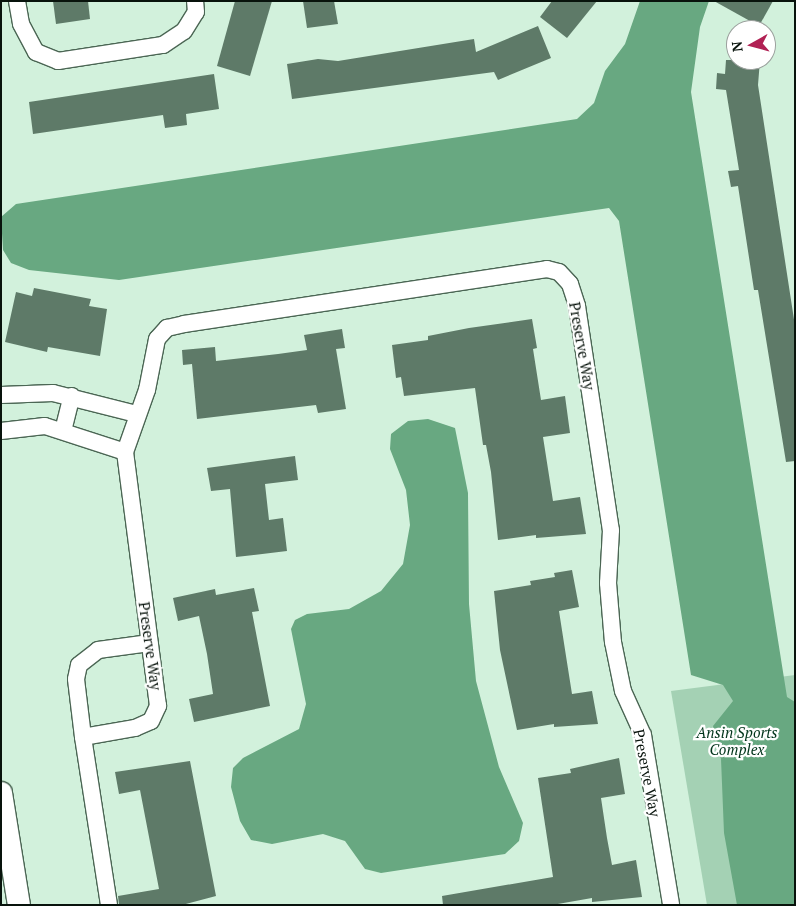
<!DOCTYPE html>
<html>
<head>
<meta charset="utf-8">
<style>
  body { margin:0 }
  #map { position:relative; width:796px; height:906px; overflow:hidden; background:#d2f1dc; font-family:"PT Serif",serif }
  div>[style] { position:absolute }
  .green>* { inset:0; background:#a4d1b4 }
  .water>* { inset:0; background:#68a881 }
  .building>* { inset:0; background:#5e7a68 }
  .roads { filter:drop-shadow(1px 0 #4b6654) drop-shadow(-1px 0 #4b6654) drop-shadow(0 1px #4b6654) drop-shadow(0 -1px #4b6654) }
  .minor>* { height:16px; margin:-8px; padding:0 8px; transform-origin:8px; border-radius:8px; background:#fff }
  .secondary>* { height:22px; margin:-11px; padding:0 11px; transform-origin:11px; border-radius:11px; background:#fff }
  span { translate:-50% -50%; white-space:nowrap; text-align:center; line-height:1.15; -webkit-text-stroke:4.5px #fff; paint-order:stroke }
  .street-label { font-size:15px; color:#08130c }
  .park-label { font-size:15px; color:#00341a; font-style:italic }
  .frame { position:absolute; inset:0; border:2px solid #08130c; pointer-events:none }
  .north { position:absolute; left:726px; top:20px; width:50px; height:50px; box-sizing:border-box; background:#fff; border:1px solid #9ca19e; border-radius:50%; rotate:263deg; font-size:14px; font-weight:700; line-height:20px; text-align:center; color:#08130c }
  .north::after { content:''; display:block; margin:auto; width:18px; height:22px; background:#b12154; clip-path:polygon(50% 0,100% 100%,50% 72%,0 100%) }
</style>
</head>
<body>
<div id="map">
  <div class="green">
    <div style="clip-path:polygon(795px 675px,795px 905px,707px 905px,671px 691px)"></div>
  </div>
  <div class="water">
    <div style="clip-path:polygon(640px 1px,709px 1px,700px 27px,691px 92px,787px 697px,795px 702px,795px 905px,737px 905px,724px 833px,721px 759px,713px 726px,733px 701px,723px 685px,691px 675px,619px 221px,609px 208px,119px 280px,29px 270px,11px 263px,3px 250px,1px 217px,16px 204px,577px 119px,594px 103px,605px 71px,625px 44px)"></div>
    <div style="clip-path:polygon(428px 419px,455px 428px,468px 493px,469px 604px,476px 681px,499px 767px,523px 823px,519px 841px,505px 854px,381px 873px,365px 869px,345px 841px,323px 834px,272px 844px,251px 840px,240px 821px,231px 787px,233px 768px,243px 758px,299px 729px,306px 704px,291px 629px,295px 620px,307px 614px,349px 609px,381px 591px,403px 564px,410px 525px,406px 490px,390px 449px,391px 434px,408px 421px)"></div>
  </div>
  <div class="building">
    <div style="clip-path:polygon(53px 1px,88px 1px,90px 19px,56px 24px)"></div>
    <div style="clip-path:polygon(235px 1px,272px 1px,250px 76px,217px 66px)"></div>
    <div style="clip-path:polygon(303px 1px,334px 1px,338px 24px,307px 28px)"></div>
    <div style="clip-path:polygon(552px 1px,597px 1px,567px 38px,540px 17px)"></div>
    <div style="clip-path:polygon(714px 1px,773px 1px,759px 26px)"></div>
    <div style="clip-path:polygon(538px 26px,551px 58px,498px 80px,494px 72px,292px 99px,287px 64px,318px 59px,338px 61px,474px 39px,476px 52px)"></div>
    <div style="clip-path:polygon(726px 60px,760px 60px,758px 85px,795px 326px,795px 461px,786px 462px,758px 290px,754px 290px,738px 186px,731px 187px,728px 171px,739px 170px,726px 90px,716px 89px,717px 73px,725px 74px)"></div>
    <div style="clip-path:polygon(214px 74px,219px 109px,186px 114px,187px 125px,165px 128px,163px 115px,33px 134px,29px 102px)"></div>
    <div style="clip-path:polygon(34px 288px,91px 299px,89px 306px,107px 309px,100px 356px,48px 347px,47px 352px,5px 342px,16px 292px,32px 296px)"></div>
    <div style="clip-path:polygon(532px 319px,537px 348px,533px 349px,541px 400px,565px 396px,570px 433px,543px 437px,553px 501px,580px 497px,586px 534px,536px 538px,536px 535px,498px 540px,491px 472px,486px 445px,483px 445px,475px 388px,404px 396px,401px 377px,396px 378px,392px 345px,428px 340px,428px 336px,469px 328px)"></div>
    <div style="clip-path:polygon(342px 329px,345px 348px,336px 349px,346px 409px,318px 413px,316px 405px,197px 419px,192px 364px,183px 365px,182px 350px,215px 347px,216px 361px,278px 354px,307px 350px,304px 335px)"></div>
    <div style="clip-path:polygon(295px 456px,298px 480px,265px 484px,269px 520px,283px 518px,287px 551px,236px 557px,230px 489px,211px 491px,207px 468px)"></div>
    <div style="clip-path:polygon(572px 570px,579px 607px,559px 611px,566px 656px,572px 694px,592px 691px,598px 724px,554px 727px,554px 724px,517px 730px,500px 650px,494px 591px,531px 585px,530px 581px,555px 577px,554px 573px)"></div>
    <div style="clip-path:polygon(254px 588px,259px 611px,252px 612px,270px 706px,194px 722px,189px 699px,213px 694px,207px 654px,199px 616px,178px 621px,173px 598px,215px 589px,216px 595px)"></div>
    <div style="clip-path:polygon(619px 758px,625px 794px,601px 798px,607px 838px,612px 865px,636px 860px,642px 897px,592px 902px,592px 898px,552px 905px,443px 905px,442px 896px,553px 877px,538px 778px,571px 773px,570px 769px)"></div>
    <div style="clip-path:polygon(190px 761px,216px 896px,182px 905px,119px 905px,118px 896px,159px 889px,140px 790px,119px 794px,115px 772px)"></div>
  </div>
  <div class="roads">
    <div class="minor">
      <div style="left:17px;top:1px;width:23px;rotate:80deg"></div>
      <div style="left:21px;top:24px;width:32px;rotate:62deg"></div>
      <div style="left:36px;top:52px;width:24px;rotate:22deg"></div>
      <div style="left:58px;top:61px;width:106px;rotate:-8.7deg"></div>
      <div style="left:163px;top:45px;width:25px;rotate:-34deg"></div>
      <div style="left:184px;top:31px;width:22px;rotate:-58deg"></div>
      <div style="left:196px;top:12px;width:11px;rotate:-95deg"></div>
      <div style="left:1px;top:395px;width:52px;rotate:-2.2deg"></div>
      <div style="left:53px;top:393px;width:86px;rotate:14.2deg"></div>
      <div style="left:1px;top:431px;width:44px;rotate:-6.5deg"></div>
      <div style="left:45px;top:426px;width:84px;rotate:18deg"></div>
      <div style="left:63px;top:431px;width:36px;rotate:-76deg"></div>
      <div style="left:83px;top:737px;width:58px;rotate:-96.9deg"></div>
      <div style="left:76px;top:679px;width:14px;rotate:-78deg"></div>
      <div style="left:79px;top:665px;width:24px;rotate:-38deg"></div>
      <div style="left:98px;top:650px;width:52px;rotate:-7.7deg"></div>
      <div style="left:109px;top:905px;width:170px;rotate:-98.8deg"></div>
      <div style="left:83px;top:737px;width:53px;rotate:-9.8deg"></div>
      <div style="left:135px;top:728px;width:17px;rotate:-24deg"></div>
      <div style="left:151px;top:721px;width:17px;rotate:-65deg"></div>
      <div style="left:158px;top:706px;width:256px;rotate:-97.4deg"></div>
      <div style="left:125px;top:452px;width:66px;rotate:-70.5deg"></div>
      <div style="left:147px;top:390px;width:52px;rotate:-78.9deg"></div>
      <div style="left:157px;top:339px;width:15px;rotate:-48deg"></div>
      <div style="left:167px;top:328px;width:17px;rotate:-13deg"></div>
      <div style="left:184px;top:324px;width:367px;rotate:-8.6deg"></div>
      <div style="left:547px;top:269px;width:12px;rotate:14deg"></div>
      <div style="left:559px;top:272px;width:16px;rotate:47deg"></div>
      <div style="left:570px;top:284px;width:23px;rotate:72deg"></div>
      <div style="left:577px;top:306px;width:227px;rotate:81.4deg"></div>
      <div style="left:611px;top:530px;width:53px;rotate:93.2deg"></div>
      <div style="left:608px;top:583px;width:59px;rotate:85.2deg"></div>
      <div style="left:613px;top:642px;width:50px;rotate:78.5deg"></div>
      <div style="left:623px;top:691px;width:48px;rotate:65.6deg"></div>
      <div style="left:643px;top:735px;width:172px;rotate:80.6deg"></div>
    </div>
    <div class="secondary">
      <div style="left:1px;top:793px;width:113px;rotate:80.9deg"></div>
    </div>
  </div>
  <div class="street-label">
    <span style="left:582px;top:346px;rotate:80deg">Preserve Way</span>
    <span style="left:150px;top:646px;rotate:82deg">Preserve Way</span>
    <span style="left:647px;top:773px;rotate:79deg">Preserve Way</span>
  </div>
  <div class="park-label">
    <span style="left:737px;top:741px">Ansin Sports<br>Complex</span>
  </div>
  <div class="frame"></div>
  <div class="north">N</div>
</div>
</body>
</html>
